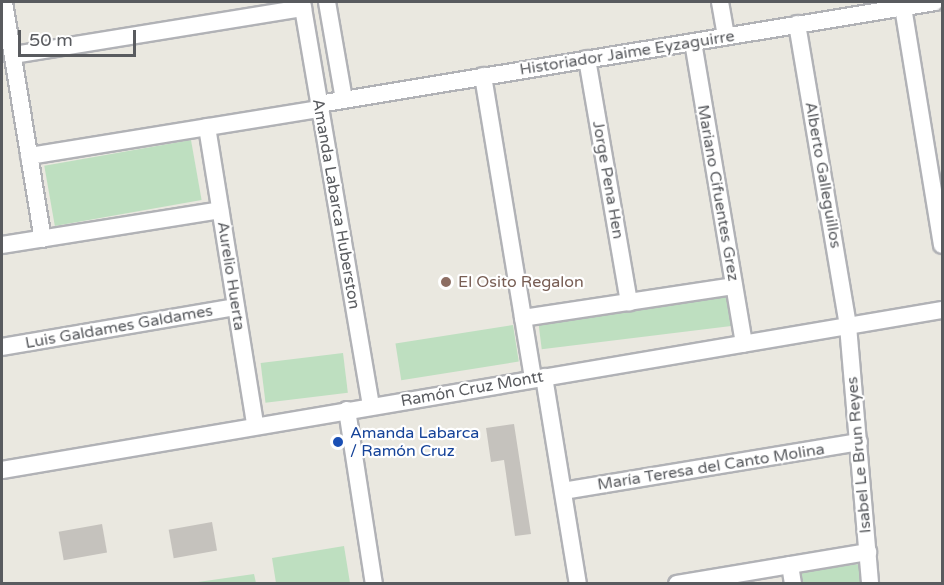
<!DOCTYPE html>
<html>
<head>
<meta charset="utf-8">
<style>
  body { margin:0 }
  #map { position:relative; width:944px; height:585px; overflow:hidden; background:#eae8e0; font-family:"Varela Round",sans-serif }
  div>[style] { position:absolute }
  .green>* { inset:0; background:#bedfc0; transform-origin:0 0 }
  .building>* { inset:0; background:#c5c2bd; transform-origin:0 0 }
  .roads { filter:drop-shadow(2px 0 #b1b2b6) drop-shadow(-2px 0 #b1b2b6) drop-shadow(0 2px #b1b2b6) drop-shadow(0 -2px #b1b2b6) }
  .minor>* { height:16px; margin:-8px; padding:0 8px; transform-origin:8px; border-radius:8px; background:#fff }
  .dots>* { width:16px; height:16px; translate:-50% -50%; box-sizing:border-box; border:3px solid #fff; border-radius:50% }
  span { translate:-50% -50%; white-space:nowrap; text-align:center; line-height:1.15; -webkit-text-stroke:4.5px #fff; paint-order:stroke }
  .street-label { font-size:16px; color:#595b5f }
  .education-label { font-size:16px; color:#785e54 }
  .left { translate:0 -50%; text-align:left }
  .transit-label { font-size:16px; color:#164399 }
  .frame { position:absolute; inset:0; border:3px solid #595b5f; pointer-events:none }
  .scale { position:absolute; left:18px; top:30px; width:118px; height:27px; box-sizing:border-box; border:3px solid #595b5f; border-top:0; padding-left:8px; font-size:18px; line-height:21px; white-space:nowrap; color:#595b5f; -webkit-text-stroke:4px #fff; paint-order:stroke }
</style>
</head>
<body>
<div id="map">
  <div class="green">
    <div style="left:191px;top:140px;width:61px;height:149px;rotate:80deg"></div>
    <div style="left:729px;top:291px;width:35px;height:193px;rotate:83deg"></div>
    <div style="left:513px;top:325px;width:37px;height:119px;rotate:81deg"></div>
    <div style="left:343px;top:353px;width:40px;height:83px;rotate:83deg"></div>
    <div style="clip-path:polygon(344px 546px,350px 583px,276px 583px,272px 558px)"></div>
    <div style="clip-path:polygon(859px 564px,861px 583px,803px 583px,801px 572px)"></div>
    <div style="clip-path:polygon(254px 574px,256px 583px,191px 583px)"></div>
  </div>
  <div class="building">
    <div style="clip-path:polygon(514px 424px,531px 534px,515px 536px,504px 460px,491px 462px,486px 428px)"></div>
    <div style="left:212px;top:522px;width:29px;height:44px;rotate:80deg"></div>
    <div style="left:102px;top:524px;width:29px;height:44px;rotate:80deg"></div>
  </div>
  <div class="roads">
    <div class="minor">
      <div style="left:4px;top:2px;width:240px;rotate:80.7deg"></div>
      <div style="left:302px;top:2px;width:410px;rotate:80.3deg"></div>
      <div style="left:327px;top:2px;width:98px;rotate:80.1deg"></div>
      <div style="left:720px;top:2px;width:35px;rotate:80deg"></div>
      <div style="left:903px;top:7px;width:241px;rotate:80.7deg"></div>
      <div style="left:797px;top:24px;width:306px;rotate:80.4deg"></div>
      <div style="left:848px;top:326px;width:259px;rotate:85.1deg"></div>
      <div style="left:693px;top:42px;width:306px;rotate:80.4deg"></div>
      <div style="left:13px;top:55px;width:294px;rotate:-9.2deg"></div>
      <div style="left:587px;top:59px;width:247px;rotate:80.2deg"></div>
      <div style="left:483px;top:76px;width:307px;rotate:80.6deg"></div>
      <div style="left:319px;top:104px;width:624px;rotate:-9.4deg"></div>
      <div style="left:207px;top:127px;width:302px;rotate:80.8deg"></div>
      <div style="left:29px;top:156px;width:294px;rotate:-9.2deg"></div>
      <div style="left:2px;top:245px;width:221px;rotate:-9.1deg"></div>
      <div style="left:523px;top:318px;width:213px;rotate:-8.6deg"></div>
      <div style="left:2px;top:347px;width:237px;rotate:-9.7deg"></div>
      <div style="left:544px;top:377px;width:210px;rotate:80.7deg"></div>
      <div style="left:347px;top:410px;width:176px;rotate:81.2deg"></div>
      <div style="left:2px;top:470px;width:954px;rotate:-9.66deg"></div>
      <div style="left:563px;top:491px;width:300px;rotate:-9.4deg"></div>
      <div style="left:790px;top:565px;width:19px;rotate:81deg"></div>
      <div style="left:677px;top:584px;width:194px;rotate:-9.5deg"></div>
    </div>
  </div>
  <div class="dots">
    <div style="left:446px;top:282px;background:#8d6e63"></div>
    <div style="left:338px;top:442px;background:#1a4fb4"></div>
  </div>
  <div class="street-label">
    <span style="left:627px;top:53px;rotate:-9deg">Historiador Jaime Eyzaguirre</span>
    <span style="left:823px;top:175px;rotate:80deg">Alberto Galleguillos</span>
    <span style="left:608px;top:180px;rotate:80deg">Jorge Pena Hen</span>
    <span style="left:718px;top:193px;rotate:80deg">Mariano Cifuentes Grez</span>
    <span style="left:336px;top:204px;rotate:80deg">Amanda Labarca Huberston</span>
    <span style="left:231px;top:276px;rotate:81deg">Aurelio Huerta</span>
    <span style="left:119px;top:327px;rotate:-10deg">Luis Galdames Galdames</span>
    <span style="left:472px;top:389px;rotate:-10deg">Ramón Cruz Montt</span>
    <span style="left:859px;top:455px;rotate:-95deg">Isabel Le Brun Reyes</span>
    <span style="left:711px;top:467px;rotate:-9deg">María Teresa del Canto Molina</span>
  </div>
  <div class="education-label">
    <span class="left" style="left:458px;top:282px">El Osito Regalon</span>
  </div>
  <div class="transit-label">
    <span class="left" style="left:350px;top:442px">Amanda Labarca<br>/ Ramón Cruz</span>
  </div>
  <div class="frame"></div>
  <div class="scale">50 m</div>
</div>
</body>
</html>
